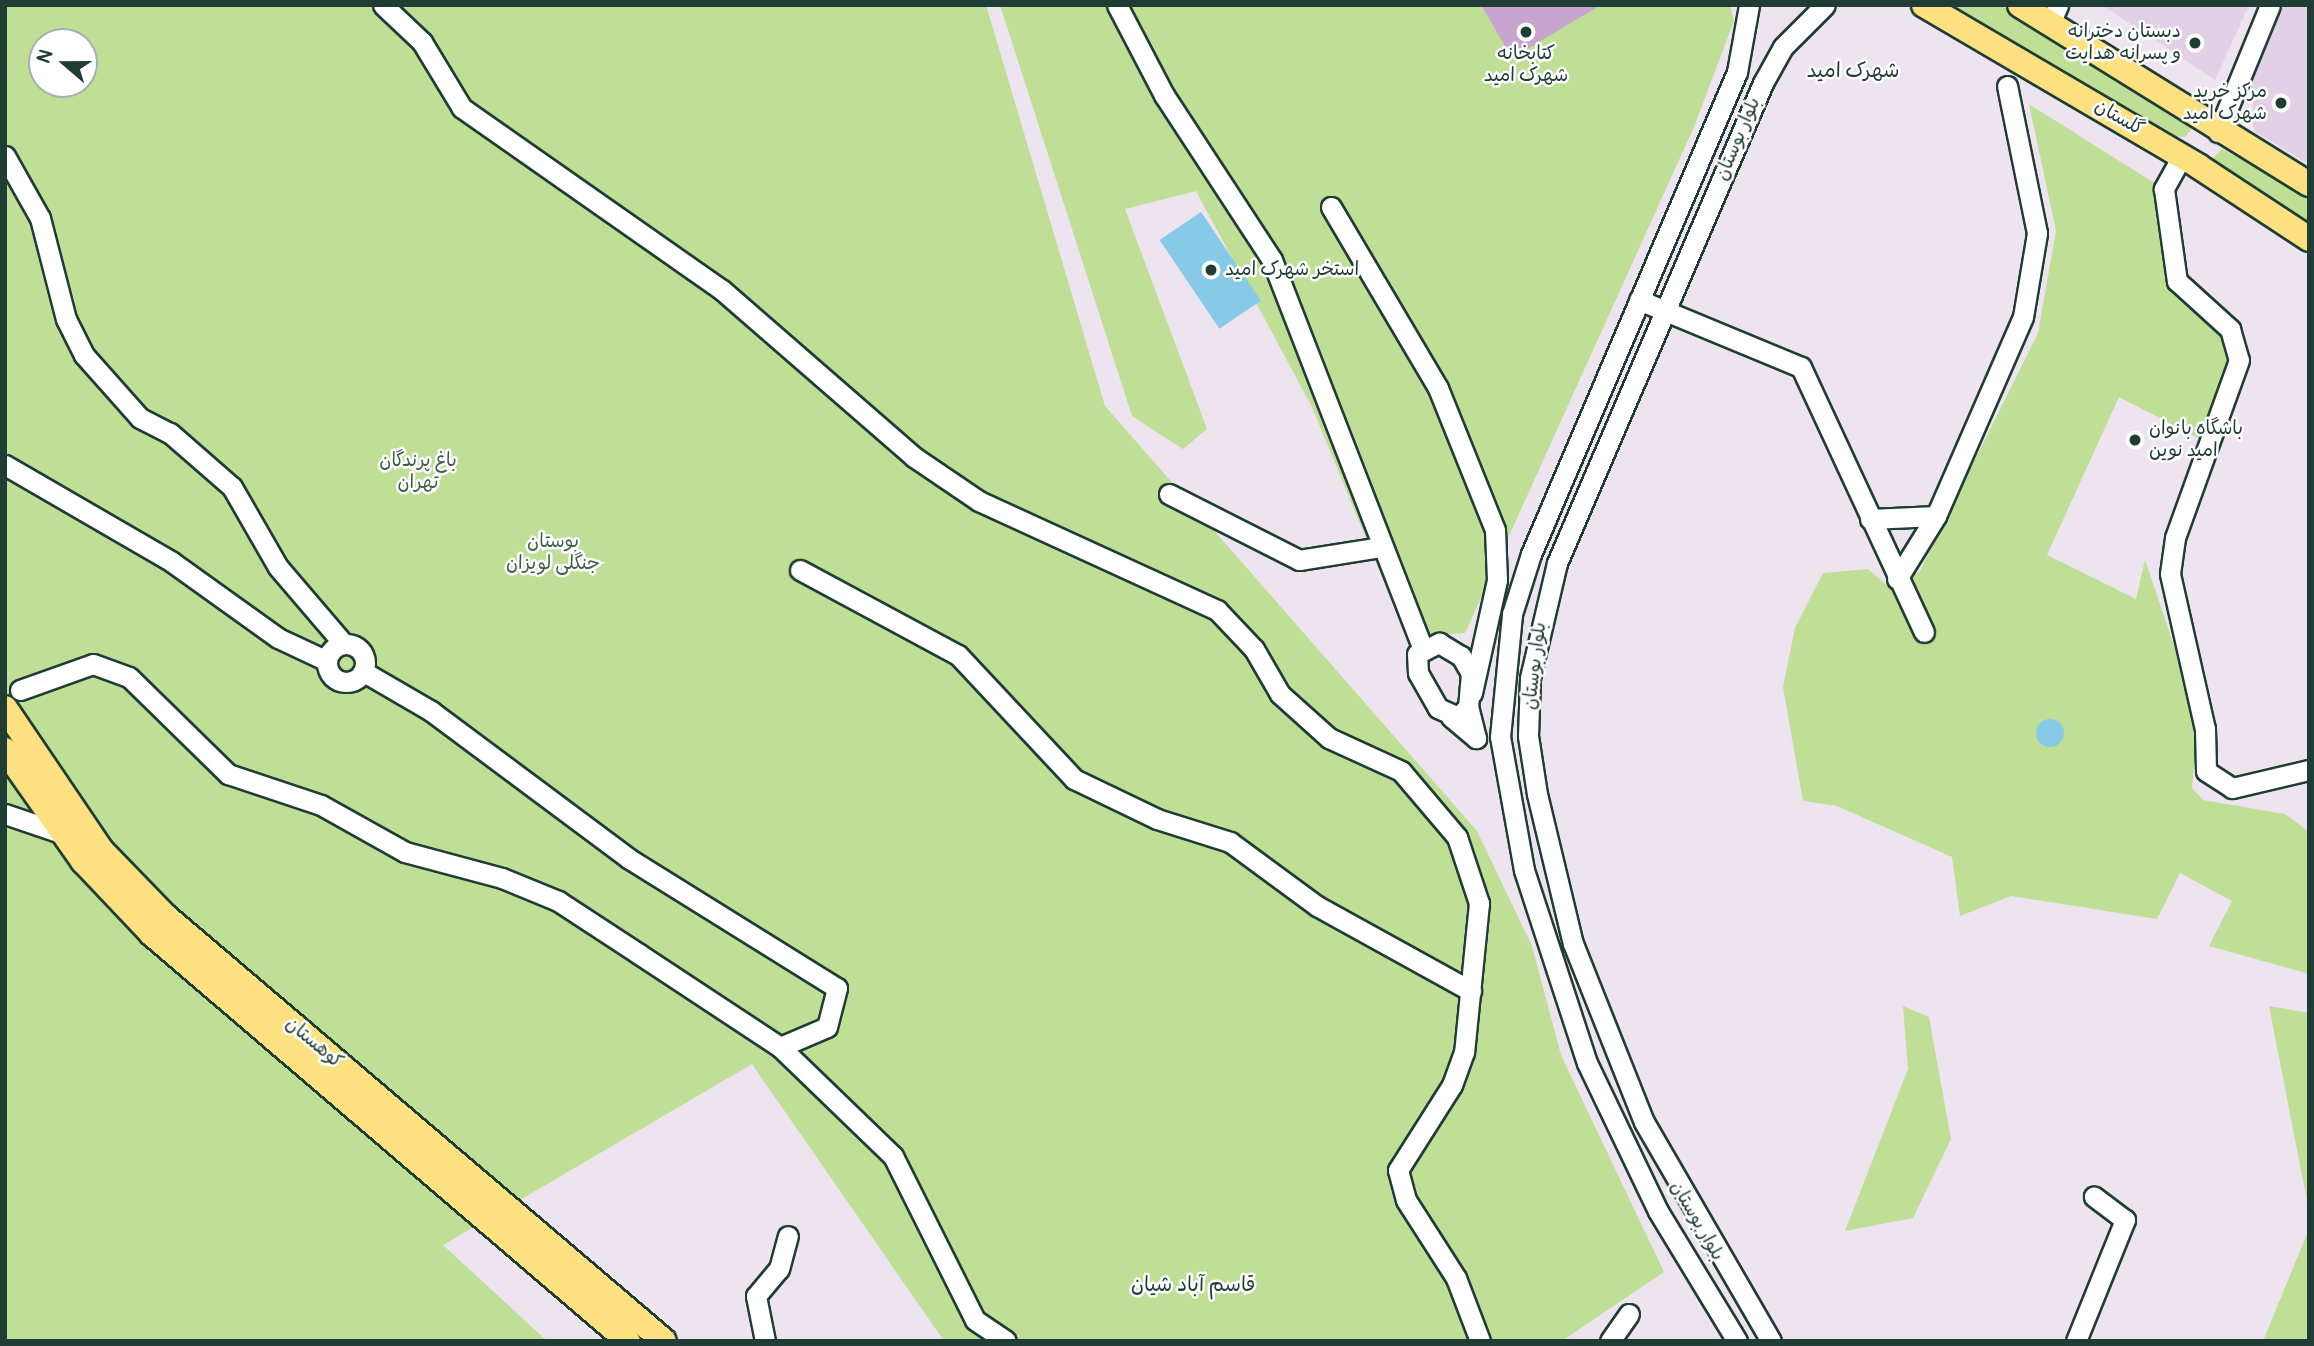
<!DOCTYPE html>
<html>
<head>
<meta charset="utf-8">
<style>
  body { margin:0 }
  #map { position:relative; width:2314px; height:1346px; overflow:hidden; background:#eee4f0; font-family:Pangolin,"Playpen Sans Arabic",sans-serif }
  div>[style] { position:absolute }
  .built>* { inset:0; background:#e2d1e6 }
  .green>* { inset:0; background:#bfde96 }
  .water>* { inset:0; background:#86cae7; transform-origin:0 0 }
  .round { border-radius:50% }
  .building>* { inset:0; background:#c7a5ce }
  .roads { filter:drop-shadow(2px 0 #1f3d34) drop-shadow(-2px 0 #1f3d34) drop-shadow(0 2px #1f3d34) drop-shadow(0 -2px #1f3d34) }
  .minor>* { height:19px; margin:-9.5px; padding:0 9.5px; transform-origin:9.5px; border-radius:9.5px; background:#fff }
  .minor>.ring { margin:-9.5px; padding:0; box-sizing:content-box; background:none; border:19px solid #fff; border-radius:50% }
  .major>* { height:24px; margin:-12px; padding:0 12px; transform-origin:12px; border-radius:12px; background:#fde080 }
  .dots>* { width:19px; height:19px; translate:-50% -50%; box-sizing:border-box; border:4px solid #fff; border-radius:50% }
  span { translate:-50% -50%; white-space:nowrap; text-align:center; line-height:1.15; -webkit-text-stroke:5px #fff; paint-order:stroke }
  .poi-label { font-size:19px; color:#1f3d34 }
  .right { translate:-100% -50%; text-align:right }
  .left { translate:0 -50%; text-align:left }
  .street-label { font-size:19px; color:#1f3d34 }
  .park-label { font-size:19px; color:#3f5d48 }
  .neighbourhood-label { font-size:21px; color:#1f3d34 }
  .frame { position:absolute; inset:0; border:7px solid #1f3d34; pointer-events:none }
  .north { position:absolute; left:28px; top:28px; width:70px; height:70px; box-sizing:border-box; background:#fff; border:2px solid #a5b1ae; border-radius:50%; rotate:290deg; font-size:19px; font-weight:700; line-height:28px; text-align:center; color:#1f3d34 }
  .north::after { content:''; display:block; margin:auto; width:24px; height:32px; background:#1f3d34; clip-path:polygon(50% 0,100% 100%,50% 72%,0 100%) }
</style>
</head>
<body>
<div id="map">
  <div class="built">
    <div style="clip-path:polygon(2102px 5px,2249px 5px,2215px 80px)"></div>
    <div style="clip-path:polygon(2284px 5px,2309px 5px,2309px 164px,2254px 131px,2251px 76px)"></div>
  </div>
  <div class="green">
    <div style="clip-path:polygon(evenodd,5px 5px,986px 5px,1105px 406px,1477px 831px,1532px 946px,1561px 1055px,1664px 1272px,1562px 1341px,944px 1341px,752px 1064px,443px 1245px,547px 1341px,5px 1341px,5px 5px,42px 42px,84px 42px,84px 84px,42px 84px,42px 42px)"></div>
    <div style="clip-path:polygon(1000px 5px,1730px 5px,1734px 21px,1694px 127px,1465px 633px,1407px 638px,1312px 407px,1196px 191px,1125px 209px,1207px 429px,1183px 449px,1132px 416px)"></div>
    <div style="clip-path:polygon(1949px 5px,2001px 5px,2192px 122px,2191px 130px,2185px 137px,2173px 136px)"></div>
    <div style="clip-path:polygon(2029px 104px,2156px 184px,2167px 274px,2178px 295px,2219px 329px,2233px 352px,2204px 441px,2119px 397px,2047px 555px,2136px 599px,2145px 560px,2183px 672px,2196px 745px,2192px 788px,2203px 800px,2285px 814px,2309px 832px,2309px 974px,2209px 946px,2232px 901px,2180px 873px,2157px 919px,2011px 896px,1960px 916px,1952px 857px,1837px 806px,1803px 801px,1783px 687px,1795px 628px,1823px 573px,1868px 569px,1889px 587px,1920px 571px,2038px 333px,2056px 231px)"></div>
    <div style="clip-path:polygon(2222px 149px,2309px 194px,2309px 227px,2209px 162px)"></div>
    <div style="clip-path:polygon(1903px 1006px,1929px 1017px,1951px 1139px,1913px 1218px,1845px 1231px,1908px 1069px)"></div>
    <div style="clip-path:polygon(2269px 1006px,2309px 1013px,2309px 1211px)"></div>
    <div style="clip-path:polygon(2309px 1229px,2309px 1341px,2263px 1341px)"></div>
  </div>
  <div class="water">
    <div style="left:1201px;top:212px;width:107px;height:50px;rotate:56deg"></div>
    <div class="round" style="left:2036px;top:719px;width:28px;height:28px"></div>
  </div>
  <div class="building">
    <div style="clip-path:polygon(1481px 5px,1601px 5px,1512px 58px)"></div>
  </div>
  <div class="roads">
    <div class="minor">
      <div style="left:383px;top:5px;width:54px;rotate:43.5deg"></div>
      <div style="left:422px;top:42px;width:77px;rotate:58.8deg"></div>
      <div style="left:462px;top:108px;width:317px;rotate:35deg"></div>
      <div style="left:722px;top:290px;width:254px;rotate:41deg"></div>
      <div style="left:914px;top:457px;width:78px;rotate:34.1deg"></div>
      <div style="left:979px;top:501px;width:262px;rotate:24.6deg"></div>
      <div style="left:1217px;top:610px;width:54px;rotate:46.5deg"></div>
      <div style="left:1254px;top:649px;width:52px;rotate:60deg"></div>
      <div style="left:1280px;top:694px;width:66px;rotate:41.9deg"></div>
      <div style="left:1329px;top:738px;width:79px;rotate:24.6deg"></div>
      <div style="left:1401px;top:771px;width:87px;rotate:49.7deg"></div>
      <div style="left:1457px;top:837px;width:70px;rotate:71.6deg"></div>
      <div style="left:1479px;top:903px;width:150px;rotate:95.7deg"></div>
      <div style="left:1464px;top:1052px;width:35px;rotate:110deg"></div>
      <div style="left:1452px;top:1085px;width:101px;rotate:122.4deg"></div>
      <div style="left:1398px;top:1170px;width:31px;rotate:75deg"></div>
      <div style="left:1406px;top:1200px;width:93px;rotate:57.3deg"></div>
      <div style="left:1456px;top:1278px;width:67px;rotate:69.1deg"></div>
      <div style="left:1117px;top:5px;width:102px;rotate:62.4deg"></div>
      <div style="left:1164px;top:95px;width:197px;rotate:56.8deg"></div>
      <div style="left:1272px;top:260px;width:414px;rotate:68.8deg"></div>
      <div style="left:2050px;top:24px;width:21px;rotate:-67deg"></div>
      <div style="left:2218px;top:132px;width:137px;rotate:-67.7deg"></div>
      <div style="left:5px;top:156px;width:71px;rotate:60.6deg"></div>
      <div style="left:40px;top:218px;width:104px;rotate:75.6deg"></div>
      <div style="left:66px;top:319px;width:40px;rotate:63.4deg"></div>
      <div style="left:84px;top:355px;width:84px;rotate:48.4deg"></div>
      <div style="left:140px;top:418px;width:34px;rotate:27deg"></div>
      <div style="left:170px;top:433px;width:82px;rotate:41.1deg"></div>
      <div style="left:232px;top:487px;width:92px;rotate:60.1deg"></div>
      <div style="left:278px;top:567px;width:100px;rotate:49.5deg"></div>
      <div style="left:2182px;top:156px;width:38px;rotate:119deg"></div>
      <div style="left:2164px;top:189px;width:93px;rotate:82deg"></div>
      <div style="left:2177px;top:281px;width:72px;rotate:42.2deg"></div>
      <div style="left:2230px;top:329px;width:32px;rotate:74deg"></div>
      <div style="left:2239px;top:360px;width:189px;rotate:109.8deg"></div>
      <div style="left:2175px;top:538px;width:36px;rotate:98deg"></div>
      <div style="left:2170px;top:574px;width:159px;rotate:77.3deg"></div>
      <div style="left:2205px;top:729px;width:42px;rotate:88.6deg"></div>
      <div style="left:2206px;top:771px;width:31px;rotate:33deg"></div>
      <div style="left:2232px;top:788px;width:79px;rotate:-13.2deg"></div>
      <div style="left:1331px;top:207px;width:210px;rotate:59.4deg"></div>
      <div style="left:1438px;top:388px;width:153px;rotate:68.1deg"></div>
      <div style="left:1495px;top:530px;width:50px;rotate:87.7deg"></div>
      <div style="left:1497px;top:580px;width:116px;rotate:102.5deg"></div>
      <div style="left:1639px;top:300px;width:175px;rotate:22.5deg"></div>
      <div style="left:1801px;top:367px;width:292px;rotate:65.1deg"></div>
      <div style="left:5px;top:465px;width:193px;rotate:30.1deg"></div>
      <div style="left:172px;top:562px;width:130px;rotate:35.6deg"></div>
      <div style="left:278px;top:638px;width:54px;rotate:25.1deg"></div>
      <div style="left:1169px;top:494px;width:146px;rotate:26.9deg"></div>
      <div style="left:1299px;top:560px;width:82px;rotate:-9.1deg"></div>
      <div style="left:1936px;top:516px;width:217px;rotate:-66.4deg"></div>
      <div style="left:2023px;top:317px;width:85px;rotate:-80.5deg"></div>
      <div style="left:2037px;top:233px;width:150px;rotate:-101.5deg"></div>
      <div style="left:1870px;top:519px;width:66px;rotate:-2.6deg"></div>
      <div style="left:1936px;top:516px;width:74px;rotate:121.8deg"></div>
      <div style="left:800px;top:570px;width:179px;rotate:28.3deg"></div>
      <div style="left:958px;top:655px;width:170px;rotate:46.9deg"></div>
      <div style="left:1074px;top:779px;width:92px;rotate:25.7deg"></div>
      <div style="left:1157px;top:819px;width:77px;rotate:17.5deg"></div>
      <div style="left:1230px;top:842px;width:108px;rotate:36.3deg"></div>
      <div style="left:1317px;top:906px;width:176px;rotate:28.9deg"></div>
      <div style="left:1439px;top:643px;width:26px;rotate:31deg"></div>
      <div style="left:1461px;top:656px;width:20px;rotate:60deg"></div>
      <div style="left:1471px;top:673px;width:34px;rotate:95deg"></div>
      <div style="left:1468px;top:707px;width:14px;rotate:135deg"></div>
      <div style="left:1458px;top:717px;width:22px;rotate:-156deg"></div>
      <div style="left:1438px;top:708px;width:40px;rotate:-119.7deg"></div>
      <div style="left:1418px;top:673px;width:19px;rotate:-93deg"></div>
      <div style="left:1417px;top:654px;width:25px;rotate:-27deg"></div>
      <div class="ring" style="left:327px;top:644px;width:19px;height:19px"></div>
      <div style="left:364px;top:672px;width:78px;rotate:30.2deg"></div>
      <div style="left:431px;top:711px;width:246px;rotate:36.7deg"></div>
      <div style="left:628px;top:858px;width:246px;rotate:31.9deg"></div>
      <div style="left:837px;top:988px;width:40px;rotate:104.4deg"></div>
      <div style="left:827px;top:1027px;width:51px;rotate:156.9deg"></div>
      <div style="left:20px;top:690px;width:77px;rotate:-19.6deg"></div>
      <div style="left:93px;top:664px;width:38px;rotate:20deg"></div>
      <div style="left:129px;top:677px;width:139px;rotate:44.4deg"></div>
      <div style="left:228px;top:774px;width:98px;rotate:18.4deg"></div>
      <div style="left:321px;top:805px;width:96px;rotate:29.2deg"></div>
      <div style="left:405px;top:852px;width:100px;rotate:15deg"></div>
      <div style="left:502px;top:878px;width:61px;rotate:22.3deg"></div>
      <div style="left:558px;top:901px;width:97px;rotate:33.2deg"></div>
      <div style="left:639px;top:954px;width:169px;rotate:33.4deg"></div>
      <div style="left:780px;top:1047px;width:157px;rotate:44deg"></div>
      <div style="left:893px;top:1156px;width:183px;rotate:63.4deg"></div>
      <div style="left:975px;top:1320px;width:37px;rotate:34deg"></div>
      <div style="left:1451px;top:717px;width:33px;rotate:40deg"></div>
      <div style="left:1476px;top:738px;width:32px;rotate:-104deg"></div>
      <div style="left:5px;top:814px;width:59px;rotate:18.7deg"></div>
      <div style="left:765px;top:1341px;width:46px;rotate:-101.3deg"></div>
      <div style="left:756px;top:1296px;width:35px;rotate:-50deg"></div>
      <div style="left:779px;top:1269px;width:34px;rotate:-75deg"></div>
      <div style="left:1610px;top:1341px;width:33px;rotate:-55deg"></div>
      <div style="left:1737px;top:1341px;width:152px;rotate:-121.3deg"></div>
      <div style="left:1658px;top:1211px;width:164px;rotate:-115.6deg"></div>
      <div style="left:1587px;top:1063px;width:203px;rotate:-108.1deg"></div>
      <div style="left:1524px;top:870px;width:135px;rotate:-100.2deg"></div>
      <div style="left:1500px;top:737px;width:124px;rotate:-84.4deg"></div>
      <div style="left:1512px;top:614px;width:63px;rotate:-72.4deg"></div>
      <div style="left:1531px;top:554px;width:524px;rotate:-66.86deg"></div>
      <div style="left:1737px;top:72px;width:68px;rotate:-79.8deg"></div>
      <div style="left:1771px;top:1341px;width:253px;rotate:-120.1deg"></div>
      <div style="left:1644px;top:1122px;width:192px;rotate:-111.7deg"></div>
      <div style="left:1573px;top:944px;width:154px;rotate:-103.5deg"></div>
      <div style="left:1537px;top:794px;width:59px;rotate:-98.8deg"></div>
      <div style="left:1528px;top:736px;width:58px;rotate:-88deg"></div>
      <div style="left:1530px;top:678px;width:118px;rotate:-76.8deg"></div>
      <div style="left:1557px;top:563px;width:522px;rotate:-66.77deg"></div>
      <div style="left:1763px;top:83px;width:41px;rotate:-60.9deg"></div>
      <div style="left:1783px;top:47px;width:59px;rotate:-45deg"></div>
      <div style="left:2076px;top:1341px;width:131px;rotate:-68deg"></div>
      <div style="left:2125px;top:1220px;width:39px;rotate:-143deg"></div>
    </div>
    <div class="major">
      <div style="left:1924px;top:5px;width:318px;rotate:30.4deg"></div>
      <div style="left:2198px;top:166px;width:133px;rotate:33.3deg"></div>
      <div style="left:2020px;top:5px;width:340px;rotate:31.8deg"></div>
      <div style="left:5px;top:708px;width:173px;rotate:55.9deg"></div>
      <div style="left:102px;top:851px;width:91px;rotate:45.9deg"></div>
      <div style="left:165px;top:916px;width:655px;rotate:40.42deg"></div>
      <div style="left:5px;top:750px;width:136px;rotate:54.9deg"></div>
      <div style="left:83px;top:861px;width:100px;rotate:46.6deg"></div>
      <div style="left:152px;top:934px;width:626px;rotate:40.53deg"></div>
    </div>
  </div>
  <div class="dots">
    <div style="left:1526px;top:32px;background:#1f3d34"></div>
    <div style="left:2195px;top:43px;background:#1f3d34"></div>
    <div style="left:2281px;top:103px;background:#1f3d34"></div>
    <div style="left:1211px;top:270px;background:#1f3d34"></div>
    <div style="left:2135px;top:440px;background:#1f3d34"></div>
  </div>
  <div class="poi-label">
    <span class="right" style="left:2181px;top:43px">دبستان دخترانه<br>و پسرانه هدایت</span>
    <span style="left:1526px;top:65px">کتابخانه<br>شهرک امید</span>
    <span class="right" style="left:2267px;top:103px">مرکز خرید<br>شهرک امید</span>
    <span class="left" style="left:1225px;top:270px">استخر شهرک امید</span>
    <span class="left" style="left:2149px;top:440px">باشگاه بانوان<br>امید نوین</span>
  </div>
  <div class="street-label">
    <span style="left:2119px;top:118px;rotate:30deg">گلستان</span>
    <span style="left:1738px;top:139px;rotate:-67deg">بلوار بوستان</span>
    <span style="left:1535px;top:666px;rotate:-83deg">بلوار بوستان</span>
    <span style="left:314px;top:1043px;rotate:40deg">کوهستان</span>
    <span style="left:1697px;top:1221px;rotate:60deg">بلوار بوستان</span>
  </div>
  <div class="park-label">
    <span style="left:418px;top:472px">باغ پرندگان<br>تهران</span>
    <span style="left:553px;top:553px">بوستان<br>جنگلی لویزان</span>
  </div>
  <div class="neighbourhood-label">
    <span style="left:1853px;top:71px">شهرک امید</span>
    <span style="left:1193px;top:1285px">قاسم آباد شیان</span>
  </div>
  <div class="frame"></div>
  <div class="north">N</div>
</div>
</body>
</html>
